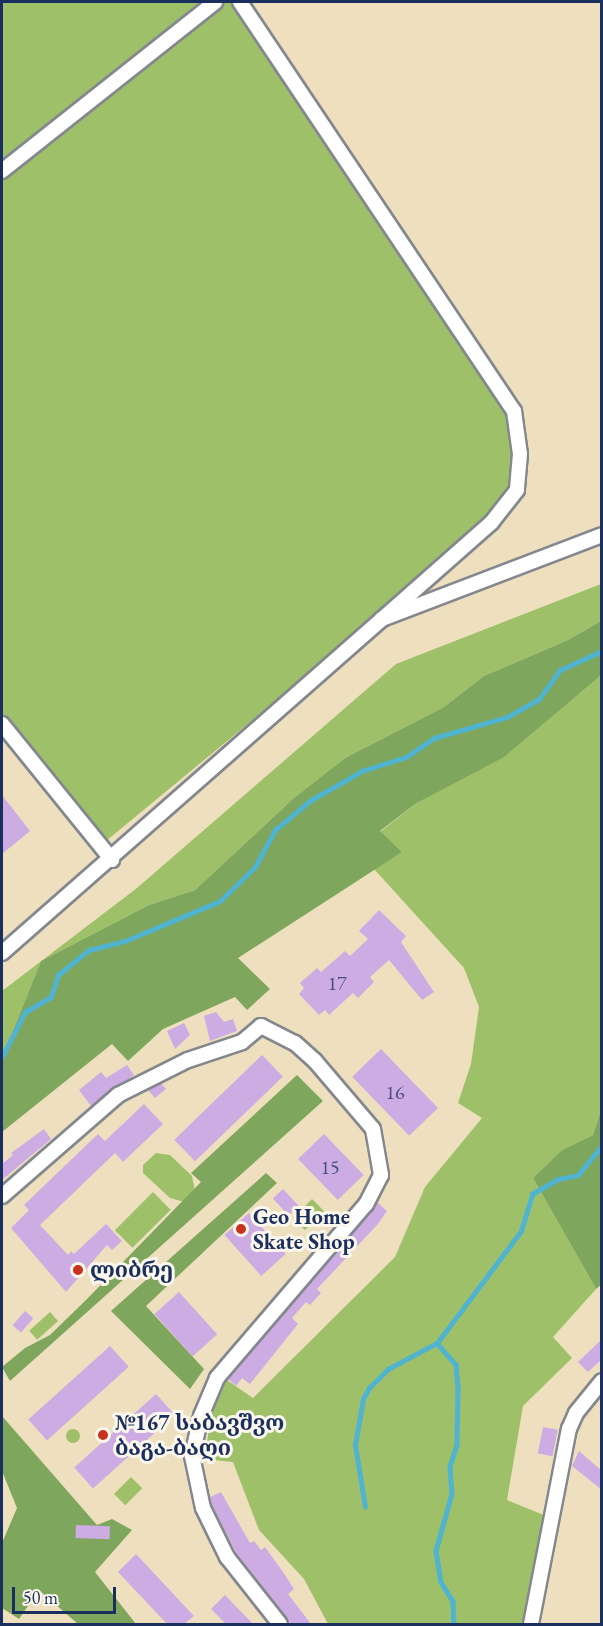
<!DOCTYPE html>
<html>
<head>
<meta charset="utf-8">
<style>
  body { margin:0 }
  #map { position:relative; width:603px; height:1626px; overflow:hidden; background:#eee0be; font-family:"EB Garamond","Noto Serif Georgian",serif }
  div>[style] { position:absolute }
  .green>* { inset:0; background:#9dc069; transform-origin:0 0 }
  .round { border-radius:50% }
  .forest>* { inset:0; background:#7ea65d }
  .stream>* { height:4.5px; margin:-2.25px; padding:0 2.25px; transform-origin:2.25px; border-radius:2.25px; background:#50b3cf }
  .building>* { inset:0; background:#ccace3; transform-origin:0 0 }
  .roads { filter:drop-shadow(2px 0 #84888e) drop-shadow(-2px 0 #84888e) drop-shadow(0 2px #84888e) drop-shadow(0 -2px #84888e) }
  .minor>* { height:14px; margin:-7px; padding:0 7px; transform-origin:7px; border-radius:7px; background:#fff }
  .dots>* { width:16px; height:16px; translate:-50% -50%; box-sizing:border-box; border:3px solid #fbf7ec; border-radius:50% }
  span { translate:-50% -50%; white-space:nowrap; text-align:center; line-height:1.15; -webkit-text-stroke:6px #fbf7ec; paint-order:stroke }
  .number-label { font-size:20px; color:#474e7f }
  .number-label span { -webkit-text-stroke-width:0 }
  .poi-label { font-size:22px; color:#1b2f5e; font-weight:700 }
  .left { translate:0 -50%; text-align:left }
  .frame { position:absolute; inset:0; border:3px solid #1b2f5e; pointer-events:none }
  .scale { position:absolute; left:12px; top:1587px; width:104px; height:27px; box-sizing:border-box; border:3px solid #1b2f5e; border-top:0; padding-left:8px; font-size:18px; line-height:21px; white-space:nowrap; color:#1b2f5e; -webkit-text-stroke:4px #fbf7ec; paint-order:stroke }
</style>
</head>
<body>
<div id="map">
  <div class="green">
    <div style="clip-path:polygon(2px 2px,240px 2px,514px 411px,517px 490px,491px 523px,100px 846px,2px 724px)"></div>
    <div style="clip-path:polygon(601px 584px,601px 621px,568px 640px,484px 676px,444px 707px,345px 758px,294px 798px,195px 890px,149px 905px,41px 961px,2px 1058px,2px 991px,137px 888px,396px 664px)"></div>
    <div style="clip-path:polygon(601px 675px,601px 1110px,593px 1135px,562px 1150px,533px 1178px,596px 1289px,553px 1337px,572px 1358px,523px 1406px,507px 1500px,546px 1516px,523px 1624px,328px 1624px,304px 1579px,259px 1530px,233px 1462px,204px 1459px,212px 1412px,224px 1378px,253px 1398px,395px 1257px,425px 1187px,482px 1118px,458px 1103px,471px 1064px,479px 1007px,464px 968px,374px 869px,402px 852px,380px 832px,415px 804px,455px 782px)"></div>
    <div style="clip-path:polygon(156px 1153px,170px 1155px,192px 1176px,196px 1196px,188px 1203px,170px 1198px,143px 1173px,143px 1165px)"></div>
    <div style="left:153px;top:1192px;width:25px;height:54px;rotate:45deg"></div>
    <div style="left:312px;top:1199px;width:17px;height:27px;rotate:45deg"></div>
    <div style="left:50px;top:1312px;width:12px;height:28px;rotate:48deg"></div>
    <div class="round" style="left:66px;top:1429px;width:14px;height:14px"></div>
    <div style="left:131px;top:1477px;width:16px;height:24px;rotate:45deg"></div>
  </div>
  <div class="forest">
    <div style="clip-path:polygon(601px 621px,601px 675px,504px 757px,415px 804px,380px 831px,402px 852px,238px 958px,270px 989px,247px 1010px,235px 997px,163px 1029px,128px 1061px,112px 1044px,2px 1132px,2px 1058px,41px 961px,149px 905px,195px 890px,294px 798px,345px 758px,444px 707px,484px 676px,568px 640px)"></div>
    <div style="clip-path:polygon(297px 1075px,323px 1101px,10px 1381px,2px 1367px,25px 1348px,50px 1335px,87px 1299px,201px 1182px,191px 1173px)"></div>
    <div style="clip-path:polygon(601px 1110px,602px 1284px,596px 1289px,533px 1178px,562px 1150px,593px 1135px)"></div>
    <div style="clip-path:polygon(266px 1173px,277px 1183px,146px 1306px,204px 1369px,190px 1389px,111px 1311px)"></div>
    <div style="clip-path:polygon(2px 1416px,97px 1525px,112px 1519px,132px 1530px,95px 1572px,136px 1624px,78px 1624px,39px 1590px,19px 1619px,2px 1608px,2px 1543px,17px 1508px,2px 1471px)"></div>
  </div>
  <div class="stream">
    <div style="left:2px;top:1057px;width:51px;rotate:-62.9deg"></div>
    <div style="left:25px;top:1012px;width:30px;rotate:-30deg"></div>
    <div style="left:51px;top:997px;width:23px;rotate:-72deg"></div>
    <div style="left:58px;top:975px;width:40px;rotate:-39deg"></div>
    <div style="left:89px;top:950px;width:37px;rotate:-14deg"></div>
    <div style="left:125px;top:941px;width:103px;rotate:-22.8deg"></div>
    <div style="left:220px;top:901px;width:49px;rotate:-44.2deg"></div>
    <div style="left:255px;top:867px;width:42px;rotate:-61.6deg"></div>
    <div style="left:275px;top:830px;width:47px;rotate:-39.8deg"></div>
    <div style="left:311px;top:800px;width:59px;rotate:-29.6deg"></div>
    <div style="left:362px;top:771px;width:46px;rotate:-17.7deg"></div>
    <div style="left:406px;top:757px;width:34px;rotate:-34deg"></div>
    <div style="left:434px;top:738px;width:76px;rotate:-16deg"></div>
    <div style="left:507px;top:717px;width:37px;rotate:-29deg"></div>
    <div style="left:539px;top:699px;width:36px;rotate:-54deg"></div>
    <div style="left:560px;top:670px;width:46px;rotate:-24.3deg"></div>
    <div style="left:437px;top:1343px;width:29px;rotate:49deg"></div>
    <div style="left:456px;top:1365px;width:21px;rotate:85deg"></div>
    <div style="left:458px;top:1386px;width:59px;rotate:91deg"></div>
    <div style="left:457px;top:1445px;width:22px;rotate:108deg"></div>
    <div style="left:450px;top:1466px;width:28px;rotate:86deg"></div>
    <div style="left:452px;top:1494px;width:59px;rotate:105.7deg"></div>
    <div style="left:436px;top:1551px;width:31px;rotate:81deg"></div>
    <div style="left:441px;top:1582px;width:22px;rotate:58deg"></div>
    <div style="left:453px;top:1601px;width:23px;rotate:88deg"></div>
    <div style="left:365px;top:1507px;width:63px;rotate:-99.2deg"></div>
    <div style="left:355px;top:1445px;width:47px;rotate:-80.1deg"></div>
    <div style="left:363px;top:1399px;width:13px;rotate:-61deg"></div>
    <div style="left:369px;top:1388px;width:27px;rotate:-45deg"></div>
    <div style="left:388px;top:1369px;width:55px;rotate:-28deg"></div>
    <div style="left:437px;top:1343px;width:140px;rotate:-53.1deg"></div>
    <div style="left:521px;top:1231px;width:39px;rotate:-73deg"></div>
    <div style="left:532px;top:1194px;width:30px;rotate:-30deg"></div>
    <div style="left:558px;top:1179px;width:20px;rotate:-11deg"></div>
    <div style="left:578px;top:1175px;width:38px;rotate:-51deg"></div>
  </div>
  <div class="building">
    <div style="clip-path:polygon(2px 795px,30px 831px,2px 854px)"></div>
    <div style="clip-path:polygon(379px 910px,406px 936px,401px 942px,434px 992px,422px 1000px,389px 960px,370px 977px,374px 982px,358px 998px,353px 993px,329px 1015px,325px 1010px,319px 1015px,299px 994px,304px 988px,300px 983px,317px 968px,321px 972px,345px 951px,350px 956px,368px 939px,359px 931px)"></div>
    <div style="clip-path:polygon(216px 1012px,224px 1022px,233px 1019px,237px 1031px,210px 1041px,204px 1016px)"></div>
    <div style="clip-path:polygon(184px 1023px,190px 1035px,175px 1049px,167px 1031px)"></div>
    <div style="left:381px;top:1049px;width:82px;height:40px;rotate:46deg"></div>
    <div style="left:262px;top:1055px;width:30px;height:122px;rotate:46deg"></div>
    <div style="clip-path:polygon(127px 1065px,134px 1075px,91px 1106px,79px 1090px,101px 1072px,106px 1078px)"></div>
    <div style="clip-path:polygon(161px 1083px,166px 1089px,155px 1098px,148px 1090px)"></div>
    <div style="clip-path:polygon(144px 1104px,163px 1124px,123px 1162px,115px 1153px,40px 1225px,68px 1255px,71px 1251px,74px 1254px,106px 1224px,122px 1241px,112px 1250px,107px 1245px,66px 1292px,11px 1228px,29px 1210px,24px 1205px,98px 1134px,105px 1141px)"></div>
    <div style="clip-path:polygon(44px 1129px,51px 1139px,2px 1180px,2px 1164px,13px 1155px,11px 1153px)"></div>
    <div style="left:324px;top:1134px;width:57px;height:36px;rotate:46deg"></div>
    <div style="left:283px;top:1189px;width:23px;height:14px;rotate:47deg"></div>
    <div style="clip-path:polygon(377px 1202px,387px 1211px,377px 1225px,317px 1289px,321px 1293px,310px 1305px,306px 1302px,292px 1318px,298px 1324px,250px 1384px,242px 1378px,236px 1386px,228px 1379px)"></div>
    <div style="left:249px;top:1213px;width:55px;height:33px;rotate:48deg"></div>
    <div style="left:179px;top:1292px;width:57px;height:33px;rotate:48deg"></div>
    <div style="left:25px;top:1311px;width:11px;height:19px;rotate:41deg"></div>
    <div style="clip-path:polygon(602px 1339px,602px 1359px,588px 1372px,578px 1362px)"></div>
    <div style="left:110px;top:1346px;width:28px;height:110px;rotate:48deg"></div>
    <div style="left:156px;top:1394px;width:28px;height:110px;rotate:48deg"></div>
    <div style="left:543px;top:1427px;width:15px;height:27px;rotate:11deg"></div>
    <div style="clip-path:polygon(579px 1451px,602px 1471px,602px 1490px,572px 1466px)"></div>
    <div style="clip-path:polygon(221px 1492px,250px 1543px,254px 1541px,261px 1550px,265px 1547px,283px 1572px,294px 1589px,288px 1594px,311px 1624px,291px 1624px,237px 1554px,211px 1504px,210px 1497px)"></div>
    <div style="left:76px;top:1525px;width:34px;height:13px;rotate:2deg"></div>
    <div style="clip-path:polygon(136px 1554px,194px 1616px,184px 1624px,167px 1624px,118px 1572px)"></div>
    <div style="clip-path:polygon(225px 1595px,253px 1624px,226px 1624px,211px 1609px)"></div>
  </div>
  <div class="roads">
    <div class="minor">
      <div style="left:240px;top:2px;width:492px;rotate:56.2deg"></div>
      <div style="left:514px;top:411px;width:43px;rotate:82.1deg"></div>
      <div style="left:520px;top:454px;width:36px;rotate:95deg"></div>
      <div style="left:517px;top:490px;width:42px;rotate:128.2deg"></div>
      <div style="left:491px;top:523px;width:145px;rotate:138.6deg"></div>
      <div style="left:2px;top:171px;width:272px;rotate:-38.4deg"></div>
      <div style="left:2px;top:724px;width:175px;rotate:51deg"></div>
      <div style="left:2px;top:953px;width:506px;rotate:-41.31deg"></div>
      <div style="left:382px;top:619px;width:235px;rotate:-20.9deg"></div>
      <div style="left:2px;top:1196px;width:154px;rotate:-41deg"></div>
      <div style="left:118px;top:1095px;width:78px;rotate:-26.6deg"></div>
      <div style="left:188px;top:1060px;width:57px;rotate:-18.4deg"></div>
      <div style="left:242px;top:1042px;width:25px;rotate:-40deg"></div>
      <div style="left:261px;top:1026px;width:38px;rotate:27deg"></div>
      <div style="left:295px;top:1043px;width:27px;rotate:42deg"></div>
      <div style="left:315px;top:1061px;width:89px;rotate:49.5deg"></div>
      <div style="left:373px;top:1129px;width:47px;rotate:80.1deg"></div>
      <div style="left:381px;top:1175px;width:33px;rotate:117deg"></div>
      <div style="left:366px;top:1204px;width:229px;rotate:130.6deg"></div>
      <div style="left:217px;top:1378px;width:41px;rotate:112.8deg"></div>
      <div style="left:201px;top:1416px;width:41px;rotate:102.7deg"></div>
      <div style="left:192px;top:1456px;width:53px;rotate:78.1deg"></div>
      <div style="left:203px;top:1508px;width:55px;rotate:63.9deg"></div>
      <div style="left:227px;top:1557px;width:85px;rotate:51.7deg"></div>
      <div style="left:531px;top:1624px;width:199px;rotate:-79deg"></div>
      <div style="left:569px;top:1429px;width:17px;rotate:-66deg"></div>
      <div style="left:576px;top:1413px;width:41px;rotate:-50.9deg"></div>
    </div>
  </div>
  <div class="dots">
    <div style="left:241px;top:1229px;background:#c8321e"></div>
    <div style="left:78px;top:1270px;background:#c8321e"></div>
    <div style="left:103px;top:1435px;background:#c8321e"></div>
  </div>
  <div class="number-label">
    <span style="left:337px;top:983px">17</span>
    <span style="left:395px;top:1092px">16</span>
    <span style="left:330px;top:1167px">15</span>
  </div>
  <div class="poi-label">
    <span class="left" style="left:253px;top:1229px">Geo Home<br>Skate Shop</span>
    <span class="left" style="left:90px;top:1270px">ლიბრე</span>
    <span class="left" style="left:115px;top:1435px">№167 საბავშვო<br>ბაგა-ბაღი</span>
  </div>
  <div class="frame"></div>
  <div class="scale">50 m</div>
</div>
</body>
</html>
